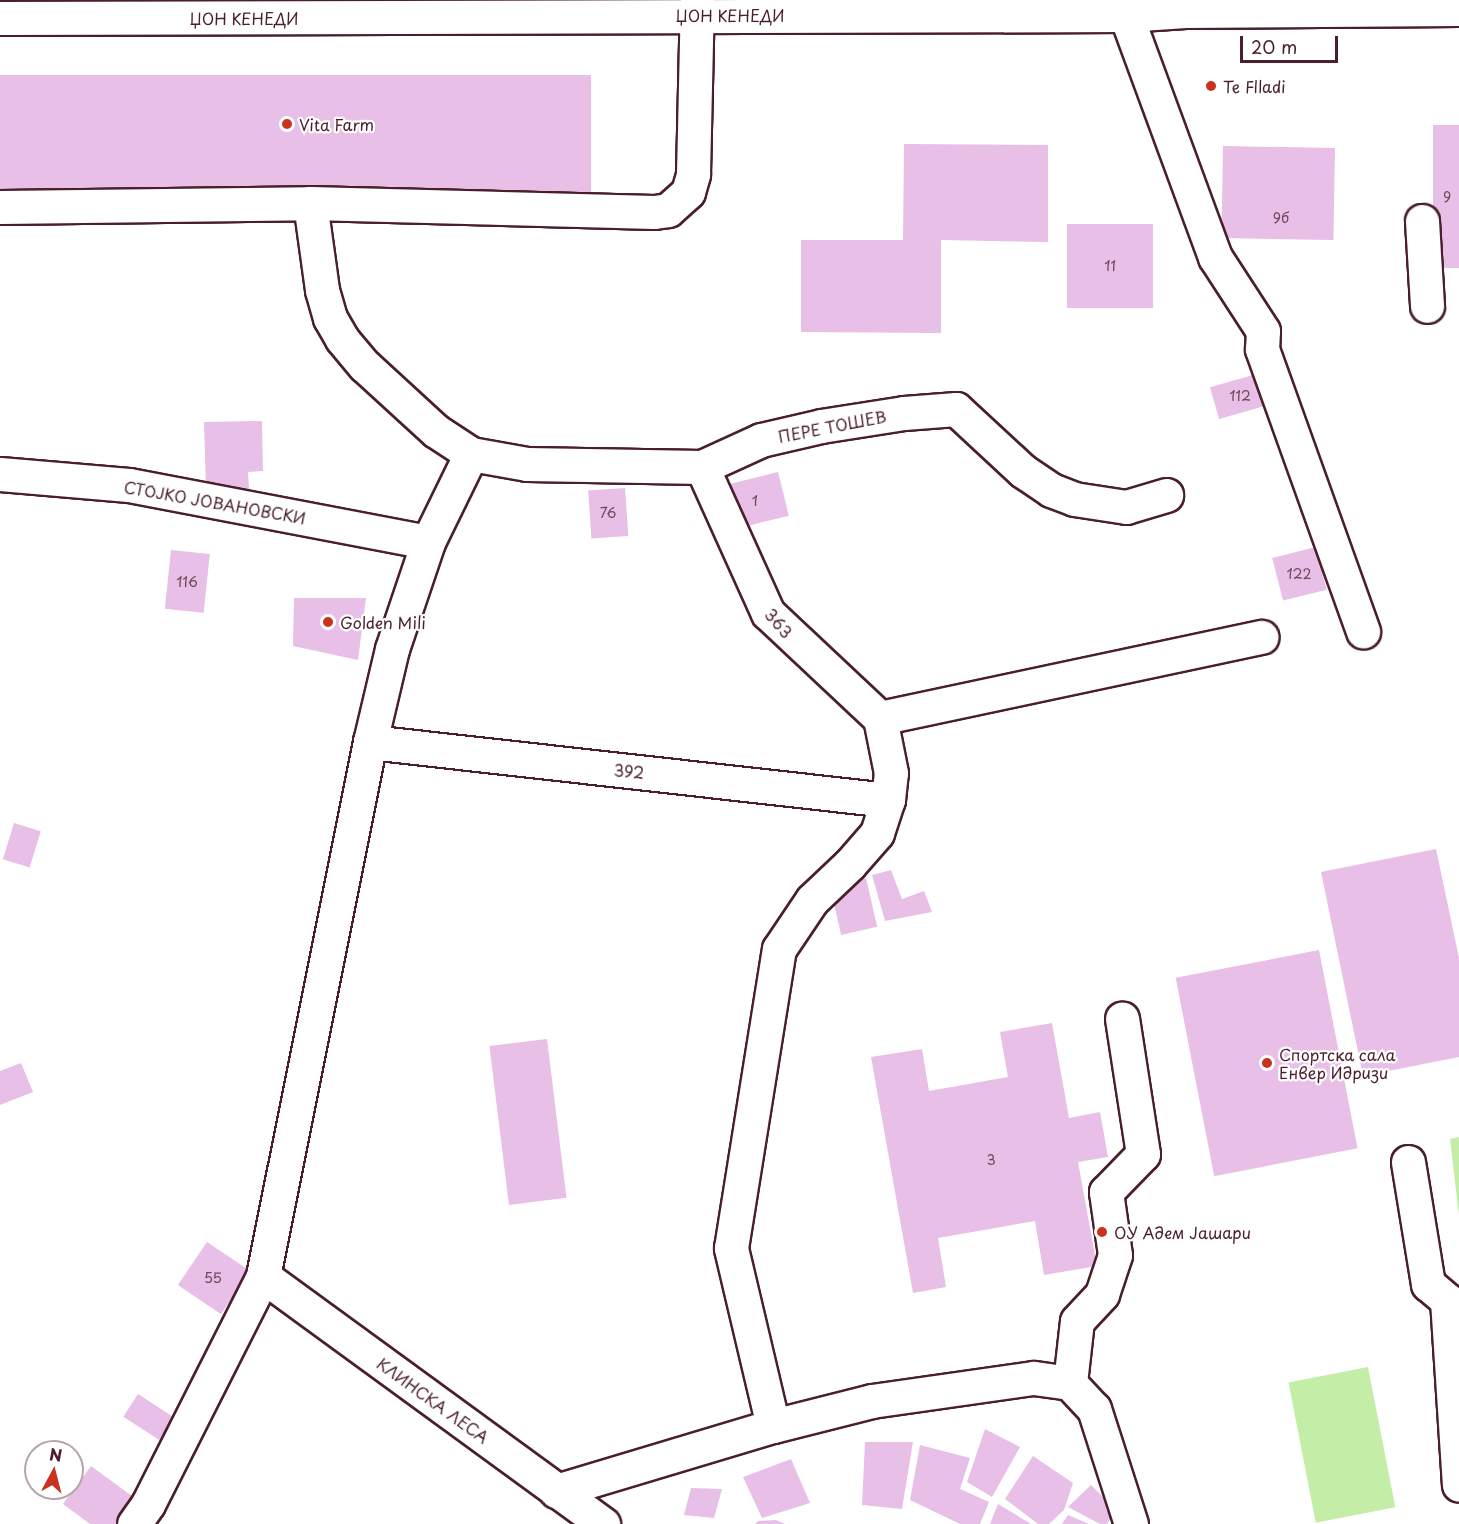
<!DOCTYPE html>
<html>
<head>
<meta charset="utf-8">
<style>
  body { margin:0 }
  #map { position:relative; width:1459px; height:1524px; overflow:hidden; background:#fff; font-family:"Playpen Sans",sans-serif }
  div>[style] { position:absolute }
  .green>* { inset:0; background:#c4eda8; transform-origin:0 0 }
  .building>* { inset:0; background:#e7bfe7; transform-origin:0 0 }
  .roads { filter:drop-shadow(2px 0 #4a1f2b) drop-shadow(-2px 0 #4a1f2b) drop-shadow(0 2px #4a1f2b) drop-shadow(0 -2px #4a1f2b) }
  .minor>* { height:33px; margin:-16.5px; padding:0 16.5px; transform-origin:16.5px; border-radius:16.5px; background:#fff }
  .dots>* { width:16px; height:16px; translate:-50% -50%; box-sizing:border-box; border:3px solid #fff; border-radius:50% }
  span { translate:-50% -50%; white-space:nowrap; text-align:center; line-height:1.15; -webkit-text-stroke:4.5px #fff; paint-order:stroke }
  .number-label { font-size:14px; color:#71475a }
  .number-label span { -webkit-text-stroke-width:0 }
  .street-label { font-size:16px; color:#4a1f2b }
  .poi-label { font-size:16px; color:#4a1f2b }
  .left { translate:0 -50%; text-align:left }
  .north { position:absolute; left:24px; top:1440px; width:60px; height:60px; box-sizing:border-box; background:#fff; border:2px solid #b7a5aa; border-radius:50%; rotate:7deg; font-size:16px; font-weight:700; line-height:24px; text-align:center; color:#4a1f2b }
  .north::after { content:''; display:block; margin:auto; width:21px; height:27px; background:#c8321e; clip-path:polygon(50% 0,100% 100%,50% 72%,0 100%) }
  .scale { position:absolute; left:1240px; top:36px; width:98px; height:27px; box-sizing:border-box; border:3px solid #4a1f2b; border-top:0; padding-left:8px; font-size:18px; line-height:21px; white-space:nowrap; color:#4a1f2b; -webkit-text-stroke:4px #fff; paint-order:stroke }
</style>
</head>
<body>
<div id="map">
  <div class="green">
    <div style="clip-path:polygon(1459px 1137px,1459px 1216px,1450px 1139px)"></div>
    <div style="left:1368px;top:1367px;width:143px;height:81px;rotate:79deg"></div>
  </div>
  <div class="building">
    <div style="left:0;top:75px;width:591px;height:124px"></div>
    <div style="left:1433px;top:125px;width:26px;height:143px"></div>
    <div style="clip-path:polygon(904px 144px,1048px 145px,1048px 242px,941px 240px,941px 333px,801px 332px,801px 240px,903px 240px)"></div>
    <div style="left:1335px;top:148px;width:92px;height:112px;rotate:91deg"></div>
    <div style="left:1067px;top:224px;width:86px;height:84px"></div>
    <div style="left:1260px;top:373px;width:33px;height:52px;rotate:74deg"></div>
    <div style="clip-path:polygon(262px 421px,263px 471px,248px 472px,249px 489px,206px 489px,204px 422px)"></div>
    <div style="left:778px;top:472px;width:45px;height:59px;rotate:76deg"></div>
    <div style="left:625px;top:488px;width:48px;height:37px;rotate:86deg"></div>
    <div style="left:1316px;top:547px;width:44px;height:45px;rotate:76deg"></div>
    <div style="left:171px;top:550px;width:39px;height:59px;rotate:6deg"></div>
    <div style="clip-path:polygon(294px 598px,366px 598px,358px 660px,293px 646px)"></div>
    <div style="left:14px;top:823px;width:28px;height:38px;rotate:17deg"></div>
    <div style="clip-path:polygon(1436px 849px,1459px 958px,1459px 1057px,1363px 1076px,1321px 872px)"></div>
    <div style="clip-path:polygon(891px 870px,902px 899px,924px 891px,932px 912px,885px 921px,872px 875px)"></div>
    <div style="left:866px;top:878px;width:50px;height:37px;rotate:77deg"></div>
    <div style="left:1319px;top:950px;width:202px;height:146px;rotate:79deg"></div>
    <div style="clip-path:polygon(1052px 1023px,1069px 1118px,1100px 1112px,1108px 1157px,1078px 1162px,1097px 1266px,1044px 1275px,1035px 1221px,938px 1238px,946px 1287px,913px 1293px,871px 1057px,922px 1049px,929px 1091px,1008px 1077px,1000px 1032px)"></div>
    <div style="left:547px;top:1039px;width:160px;height:58px;rotate:83deg"></div>
    <div style="clip-path:polygon(21px 1063px,33px 1092px,0 1105px,0 1071px)"></div>
    <div style="left:207px;top:1242px;width:52px;height:52px;rotate:34deg"></div>
    <div style="left:138px;top:1394px;width:43px;height:27px;rotate:33deg"></div>
    <div style="clip-path:polygon(985px 1429px,1020px 1447px,992px 1497px,967px 1482px)"></div>
    <div style="clip-path:polygon(865px 1442px,913px 1442px,902px 1509px,862px 1505px)"></div>
    <div style="clip-path:polygon(920px 1445px,970px 1458px,960px 1489px,989px 1502px,980px 1524px,960px 1524px,910px 1500px)"></div>
    <div style="clip-path:polygon(1033px 1456px,1073px 1483px,1064px 1510px,1049px 1524px,1038px 1524px,1005px 1499px)"></div>
    <div style="clip-path:polygon(791px 1459px,810px 1503px,762px 1518px,743px 1477px)"></div>
    <div style="clip-path:polygon(91px 1466px,136px 1499px,117px 1524px,90px 1524px,63px 1504px)"></div>
    <div style="clip-path:polygon(1091px 1485px,1109px 1503px,1106px 1509px,1111px 1518px,1107px 1524px,1100px 1524px,1068px 1507px)"></div>
    <div style="clip-path:polygon(691px 1488px,722px 1489px,714px 1518px,684px 1515px)"></div>
    <div style="clip-path:polygon(998px 1504px,1031px 1524px,990px 1524px)"></div>
    <div style="clip-path:polygon(1068px 1515px,1089px 1524px,1062px 1524px)"></div>
    <div style="clip-path:polygon(776px 1520px,785px 1524px,755px 1524px,758px 1521px)"></div>
  </div>
  <div class="roads">
    <div class="minor">
      <div style="left:1126px;top:15px;width:258px;rotate:69.8deg"></div>
      <div style="left:1215px;top:257px;width:88px;rotate:57deg"></div>
      <div style="left:1263px;top:331px;width:18px;rotate:93deg"></div>
      <div style="left:1262px;top:349px;width:300px;rotate:70.3deg"></div>
      <div style="left:0;top:18px;width:1126px;rotate:-0.15deg"></div>
      <div style="left:1126px;top:15px;width:59px;rotate:-3.9deg"></div>
      <div style="left:1185px;top:11px;width:274px;rotate:-0.4deg"></div>
      <div style="left:310px;top:203px;width:88px;rotate:82.1deg"></div>
      <div style="left:322px;top:290px;width:29px;rotate:74deg"></div>
      <div style="left:330px;top:318px;width:24px;rotate:60deg"></div>
      <div style="left:342px;top:339px;width:35px;rotate:50deg"></div>
      <div style="left:365px;top:366px;width:96px;rotate:42.5deg"></div>
      <div style="left:436px;top:431px;width:42px;rotate:33.3deg"></div>
      <div style="left:471px;top:454px;width:57px;rotate:10.1deg"></div>
      <div style="left:527px;top:464px;width:175px;rotate:1deg"></div>
      <div style="left:702px;top:467px;width:65px;rotate:-24.6deg"></div>
      <div style="left:761px;top:440px;width:62px;rotate:-13.1deg"></div>
      <div style="left:821px;top:426px;width:84px;rotate:-8.9deg"></div>
      <div style="left:904px;top:413px;width:52px;rotate:-4.4deg"></div>
      <div style="left:956px;top:409px;width:91px;rotate:42.8deg"></div>
      <div style="left:1023px;top:471px;width:34px;rotate:34deg"></div>
      <div style="left:1051px;top:490px;width:25px;rotate:21deg"></div>
      <div style="left:1074px;top:499px;width:53px;rotate:8.7deg"></div>
      <div style="left:1126px;top:507px;width:42px;rotate:-16.7deg"></div>
      <div style="left:0;top:207px;width:310px;rotate:-0.7deg"></div>
      <div style="left:310px;top:203px;width:344px;rotate:1.5deg"></div>
      <div style="left:654px;top:212px;width:14px;rotate:-8deg"></div>
      <div style="left:668px;top:210px;width:27px;rotate:-42deg"></div>
      <div style="left:688px;top:192px;width:19px;rotate:-74deg"></div>
      <div style="left:693px;top:174px;width:174px;rotate:-88.7deg"></div>
      <div style="left:1422px;top:221px;width:85px;rotate:86.6deg"></div>
      <div style="left:702px;top:467px;width:160px;rotate:65.7deg"></div>
      <div style="left:768px;top:613px;width:154px;rotate:43.2deg"></div>
      <div style="left:0;top:474px;width:129px;rotate:4.9deg"></div>
      <div style="left:129px;top:485px;width:304px;rotate:10.8deg"></div>
      <div style="left:370px;top:742px;width:521px;rotate:6.39deg"></div>
      <div style="left:1408px;top:1162px;width:124px;rotate:80.7deg"></div>
      <div style="left:1428px;top:1284px;width:25px;rotate:40deg"></div>
      <div style="left:1447px;top:1300px;width:185px;rotate:86.3deg"></div>
      <div style="left:263px;top:1276px;width:421px;rotate:36.1deg"></div>
      <div style="left:1070px;top:1383px;width:62px;rotate:-83.6deg"></div>
      <div style="left:1077px;top:1321px;width:37px;rotate:-47deg"></div>
      <div style="left:1102px;top:1294px;width:41px;rotate:-71.6deg"></div>
      <div style="left:1115px;top:1255px;width:64px;rotate:-98.1deg"></div>
      <div style="left:1106px;top:1192px;width:53px;rotate:-45.8deg"></div>
      <div style="left:1143px;top:1154px;width:137px;rotate:-98.8deg"></div>
      <div style="left:556px;top:1491px;width:227px;rotate:-16.7deg"></div>
      <div style="left:134px;top:1524px;width:24px;rotate:-55deg"></div>
      <div style="left:148px;top:1504px;width:255px;rotate:-63.2deg"></div>
      <div style="left:263px;top:1276px;width:545px;rotate:-78.67deg"></div>
      <div style="left:370px;top:742px;width:96px;rotate:-76.7deg"></div>
      <div style="left:392px;top:649px;width:113px;rotate:-71.4deg"></div>
      <div style="left:428px;top:542px;width:98px;rotate:-64deg"></div>
      <div style="left:1131px;top:1524px;width:121px;rotate:-107.8deg"></div>
      <div style="left:1094px;top:1409px;width:35px;rotate:-133deg"></div>
      <div style="left:1070px;top:1383px;width:37px;rotate:-172deg"></div>
      <div style="left:1033px;top:1378px;width:163px;rotate:171.9deg"></div>
      <div style="left:872px;top:1401px;width:102px;rotate:165.8deg"></div>
      <div style="left:773px;top:1426px;width:183px;rotate:-103.3deg"></div>
      <div style="left:731px;top:1248px;width:303px;rotate:-80.9deg"></div>
      <div style="left:779px;top:949px;width:59px;rotate:-56deg"></div>
      <div style="left:812px;top:900px;width:52px;rotate:-43.5deg"></div>
      <div style="left:850px;top:864px;width:41px;rotate:-48.9deg"></div>
      <div style="left:877px;top:833px;width:35px;rotate:-72deg"></div>
      <div style="left:888px;top:800px;width:27px;rotate:-84deg"></div>
      <div style="left:891px;top:773px;width:56px;rotate:-101.3deg"></div>
      <div style="left:880px;top:718px;width:390px;rotate:-12deg"></div>
    </div>
  </div>
  <div class="dots">
    <div style="left:1211px;top:86px;background:#c8321e"></div>
    <div style="left:287px;top:124px;background:#c8321e"></div>
    <div style="left:328px;top:622px;background:#c8321e"></div>
    <div style="left:1267px;top:1063px;background:#c8321e"></div>
    <div style="left:1102px;top:1232px;background:#c8321e"></div>
  </div>
  <div class="number-label">
    <span style="left:1447px;top:197px">9</span>
    <span style="left:1281px;top:218px">9б</span>
    <span style="left:1110px;top:266px">11</span>
    <span style="left:1240px;top:396px">112</span>
    <span style="left:755px;top:501px">1</span>
    <span style="left:608px;top:513px">76</span>
    <span style="left:1299px;top:574px">122</span>
    <span style="left:187px;top:582px">116</span>
    <span style="left:991px;top:1160px">3</span>
    <span style="left:213px;top:1278px">55</span>
  </div>
  <div class="street-label">
    <span style="left:730px;top:15px">ЏОН КЕНЕДИ</span>
    <span style="left:244px;top:18px">ЏОН КЕНЕДИ</span>
    <span style="left:832px;top:426px;rotate:-11deg">ПЕРЕ ТОШЕВ</span>
    <span style="left:215px;top:502px;rotate:10deg">СТОЈКО ЈОВАНОВСКИ</span>
    <span style="left:779px;top:623px;rotate:49deg">363</span>
    <span style="left:629px;top:771px;rotate:6deg">392</span>
    <span style="left:433px;top:1400px;rotate:36deg">КЛИНСКА ЛЕСА</span>
  </div>
  <div class="poi-label">
    <span class="left" style="left:1223px;top:86px">Te Flladi</span>
    <span class="left" style="left:299px;top:124px">Vita Farm</span>
    <span class="left" style="left:340px;top:622px">Golden Mili</span>
    <span class="left" style="left:1279px;top:1063px">Спортска сала<br>Енвер Идризи</span>
    <span class="left" style="left:1114px;top:1232px">ОУ Адем Јашари</span>
  </div>
  <div class="north">N</div>
  <div class="scale">20 m</div>
</div>
</body>
</html>
